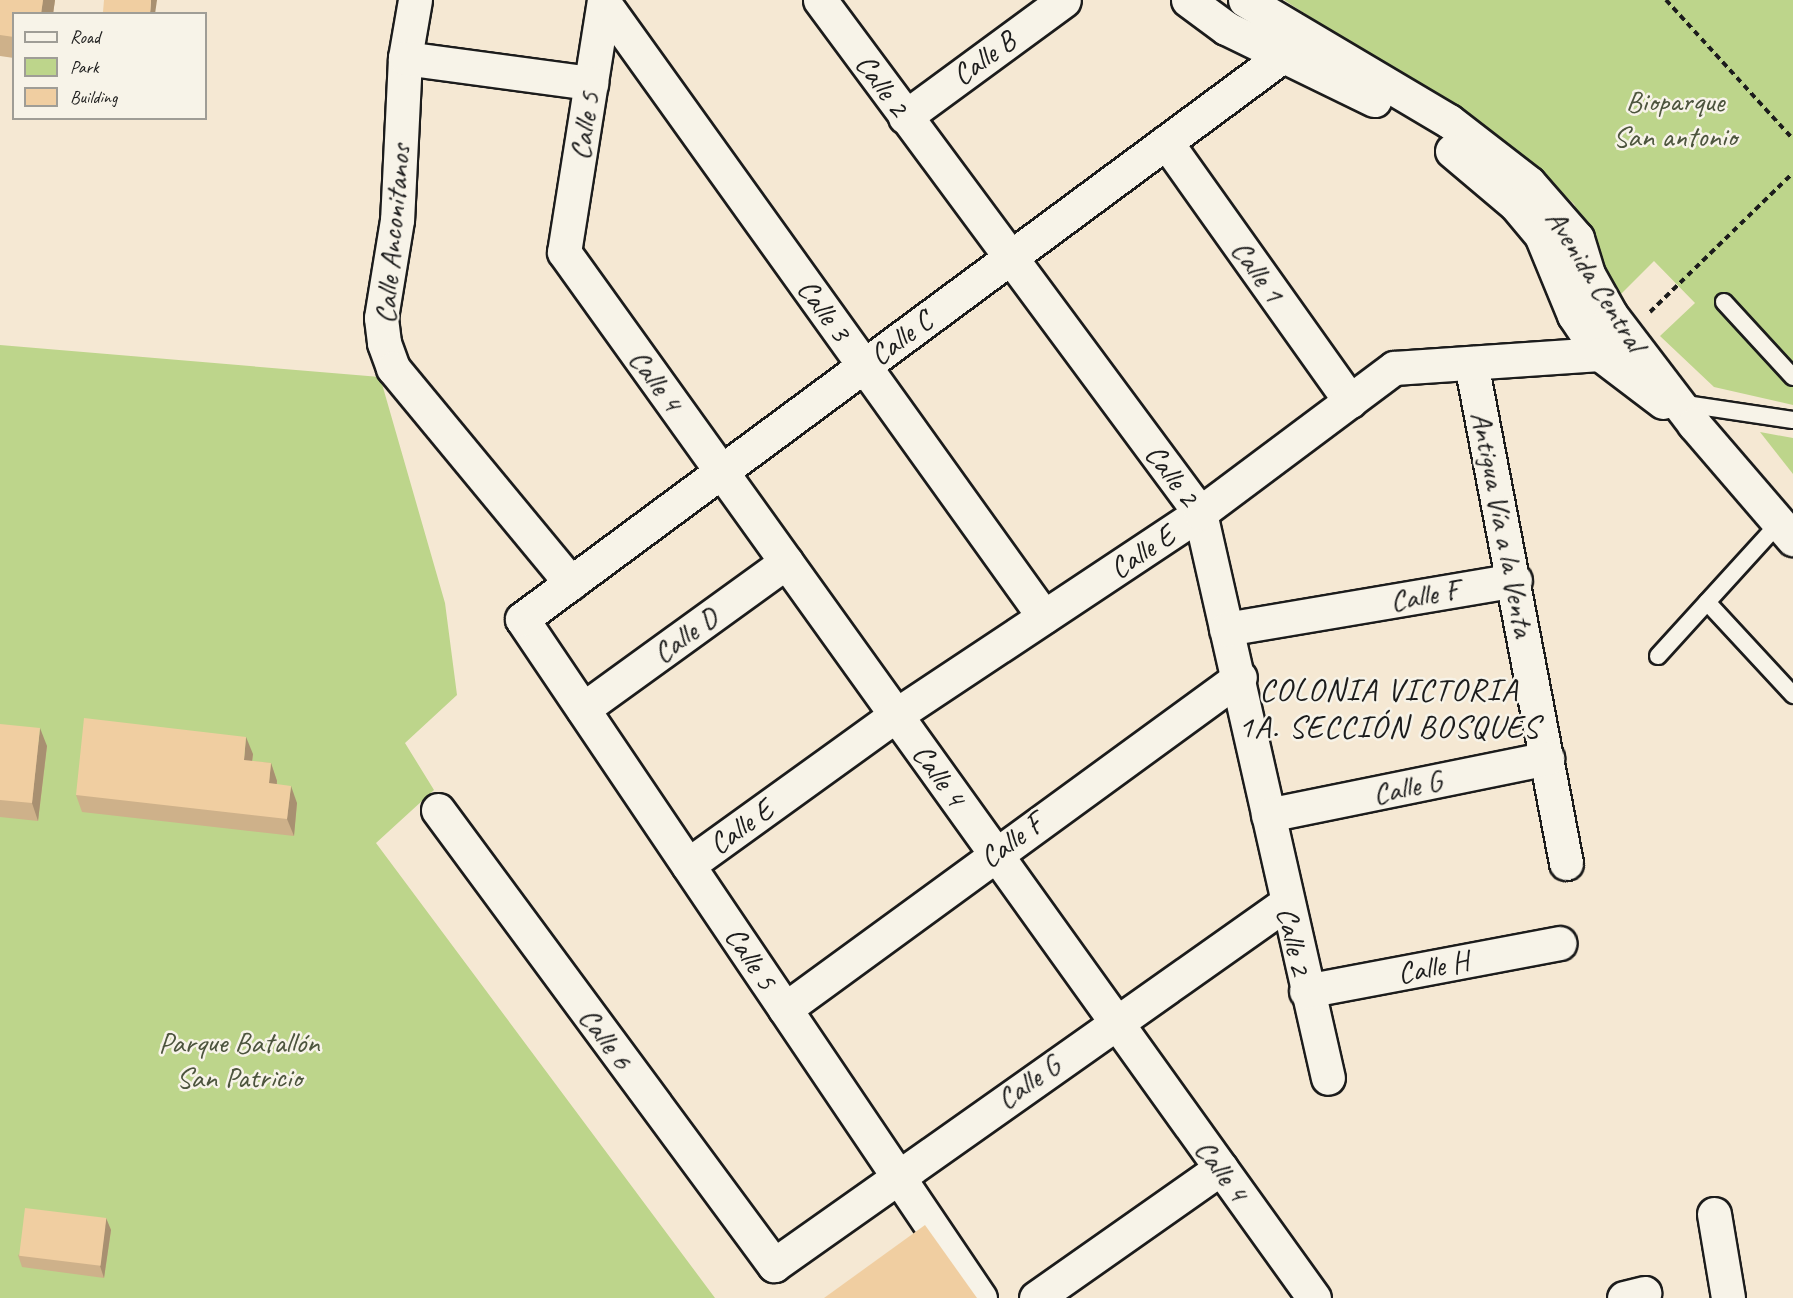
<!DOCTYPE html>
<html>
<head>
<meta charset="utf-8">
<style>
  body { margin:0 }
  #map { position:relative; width:1793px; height:1298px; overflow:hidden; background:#f5e8d3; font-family:Caveat,sans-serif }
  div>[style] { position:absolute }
  .green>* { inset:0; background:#bdd58b }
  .path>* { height:4px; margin-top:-2px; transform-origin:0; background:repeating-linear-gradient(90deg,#1c1c1c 0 6px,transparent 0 10.5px) }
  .roads { filter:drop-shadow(2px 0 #1c1c1c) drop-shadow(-2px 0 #1c1c1c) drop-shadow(0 2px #1c1c1c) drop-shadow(0 -2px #1c1c1c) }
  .service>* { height:16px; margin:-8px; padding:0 8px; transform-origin:8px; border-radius:8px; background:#f7f3e8 }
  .minor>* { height:33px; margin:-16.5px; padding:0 16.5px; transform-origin:16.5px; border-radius:16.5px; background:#f7f3e8 }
  .tertiary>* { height:33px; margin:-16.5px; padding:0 16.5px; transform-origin:16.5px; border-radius:16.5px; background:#f7f3e8 }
  .wall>* { inset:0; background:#ceb18a }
  .shaded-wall>* { inset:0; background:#a89071 }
  .building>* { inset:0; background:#f0cea1; transform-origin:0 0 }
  span { translate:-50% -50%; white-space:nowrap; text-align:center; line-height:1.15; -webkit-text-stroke:5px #f7f3e8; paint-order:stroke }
  .street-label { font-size:30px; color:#1c1c1c }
  .park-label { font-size:30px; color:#4c543d }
  .neighbourhood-label { font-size:32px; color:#1c1c1c; letter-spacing:1.5px }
  .legend { position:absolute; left:12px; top:12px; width:195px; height:108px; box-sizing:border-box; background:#f7f3e8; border:2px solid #9f9d96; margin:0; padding:8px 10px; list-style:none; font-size:18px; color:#1c1c1c }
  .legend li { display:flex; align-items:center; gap:12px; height:30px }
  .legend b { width:30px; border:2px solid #9f9d96 }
</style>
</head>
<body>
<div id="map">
  <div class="green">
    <div style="clip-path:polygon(1284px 0,1793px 0,1793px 405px,1714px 387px,1660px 336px,1695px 303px,1654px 261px,1617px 298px,1574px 204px,1519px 153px)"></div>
    <div style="clip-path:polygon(0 345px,380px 377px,445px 603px,457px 695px,405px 743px,434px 790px,376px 843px,715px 1298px,0 1298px)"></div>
    <div style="clip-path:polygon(1760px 432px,1793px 438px,1793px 474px)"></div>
  </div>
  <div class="path">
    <div style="left:1666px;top:0;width:188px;rotate:47.6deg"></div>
    <div style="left:1650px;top:312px;width:199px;rotate:-44.2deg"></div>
  </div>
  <div class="roads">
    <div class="service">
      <div style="left:1724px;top:302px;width:102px;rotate:47.4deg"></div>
      <div style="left:1679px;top:403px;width:115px;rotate:8.5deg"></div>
      <div style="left:1707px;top:602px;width:127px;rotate:47.2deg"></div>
      <div style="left:1658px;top:656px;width:180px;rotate:-47.7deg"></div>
    </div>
    <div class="minor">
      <div style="left:415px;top:0;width:59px;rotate:99.8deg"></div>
      <div style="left:405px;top:58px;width:162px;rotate:92.8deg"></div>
      <div style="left:397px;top:220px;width:99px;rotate:99.3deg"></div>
      <div style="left:381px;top:318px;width:25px;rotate:83deg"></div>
      <div style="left:384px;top:343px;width:27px;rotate:70deg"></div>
      <div style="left:393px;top:368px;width:279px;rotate:50.4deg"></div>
      <div style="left:604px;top:0;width:255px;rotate:99deg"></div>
      <div style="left:564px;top:252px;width:1287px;rotate:54.36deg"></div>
      <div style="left:820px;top:0;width:638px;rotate:53.47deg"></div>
      <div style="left:1200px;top:513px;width:579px;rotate:77.24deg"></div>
      <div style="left:604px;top:3px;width:755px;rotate:54.37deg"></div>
      <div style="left:405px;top:58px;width:188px;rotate:7.7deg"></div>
      <div style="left:905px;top:117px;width:197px;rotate:-36.3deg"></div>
      <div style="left:1166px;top:142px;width:318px;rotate:54.6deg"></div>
      <div style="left:1471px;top:363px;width:509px;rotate:79.24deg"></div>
      <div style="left:1226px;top:629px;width:293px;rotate:-9.6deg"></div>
      <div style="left:583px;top:709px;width:251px;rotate:-35.9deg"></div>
      <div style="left:438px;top:810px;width:566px;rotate:53.56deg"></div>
      <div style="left:774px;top:1265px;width:626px;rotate:-35.24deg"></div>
      <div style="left:1268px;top:815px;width:285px;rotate:-11.5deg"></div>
      <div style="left:688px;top:865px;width:256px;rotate:-35.8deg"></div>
      <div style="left:896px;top:715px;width:365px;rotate:-33.6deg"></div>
      <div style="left:1200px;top:513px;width:242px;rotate:-36.8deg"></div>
      <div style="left:1394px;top:368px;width:206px;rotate:-3.9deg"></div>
      <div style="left:1600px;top:354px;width:24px;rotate:-35deg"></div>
      <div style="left:1306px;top:991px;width:258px;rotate:-10.7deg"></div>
      <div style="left:785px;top:1009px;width:563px;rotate:-36.12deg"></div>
      <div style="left:1714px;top:1214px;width:85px;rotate:80.5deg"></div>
      <div style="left:980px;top:1298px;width:819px;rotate:-124deg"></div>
      <div style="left:522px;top:619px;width:944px;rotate:-36.52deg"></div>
      <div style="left:1036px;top:1298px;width:226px;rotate:-35.1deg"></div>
      <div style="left:1624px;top:1298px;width:21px;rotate:-14deg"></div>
    </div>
    <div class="tertiary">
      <div style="left:1188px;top:0;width:47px;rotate:36.4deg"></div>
      <div style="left:1226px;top:28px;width:165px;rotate:25.9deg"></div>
      <div style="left:1245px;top:0;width:237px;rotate:30.7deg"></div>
      <div style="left:1449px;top:121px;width:101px;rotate:37.8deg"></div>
      <div style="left:1529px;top:183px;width:73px;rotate:48.9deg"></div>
      <div style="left:1577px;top:238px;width:38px;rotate:73deg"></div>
      <div style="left:1588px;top:274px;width:47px;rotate:60.7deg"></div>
      <div style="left:1611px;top:315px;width:137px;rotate:52.7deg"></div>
      <div style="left:1694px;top:424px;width:152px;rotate:49.3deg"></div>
      <div style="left:1452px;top:151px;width:82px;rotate:40.1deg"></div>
      <div style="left:1515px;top:204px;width:40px;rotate:50deg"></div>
      <div style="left:1541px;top:235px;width:87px;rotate:67.6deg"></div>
      <div style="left:1574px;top:315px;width:47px;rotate:56.3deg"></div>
      <div style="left:1600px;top:354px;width:79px;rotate:37.3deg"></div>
    </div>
  </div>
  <div class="wall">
    <div style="clip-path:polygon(0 0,55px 0,53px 14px,14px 14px,14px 58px,0 56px)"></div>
    <div style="clip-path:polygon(0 724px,47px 746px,38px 821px,0 817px)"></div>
    <div style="clip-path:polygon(253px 754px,252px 761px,271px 763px,277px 781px,277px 784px,297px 803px,294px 836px,82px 812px,76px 795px)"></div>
    <div style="clip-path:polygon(106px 1218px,111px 1230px,104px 1278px,22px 1267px,18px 1255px)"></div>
  </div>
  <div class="shaded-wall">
    <div style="clip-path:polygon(43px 0,55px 0,53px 14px,41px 14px)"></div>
    <div style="clip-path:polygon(151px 0,157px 0,155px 14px,150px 14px)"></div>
    <div style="clip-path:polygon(40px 728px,47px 746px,38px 821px,32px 803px)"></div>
    <div style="clip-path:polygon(246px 737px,253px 754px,250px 778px,244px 760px)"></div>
    <div style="clip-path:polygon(271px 763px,277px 781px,275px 801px,269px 783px)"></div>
    <div style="clip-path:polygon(291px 786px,297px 803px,294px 836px,287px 819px)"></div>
    <div style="clip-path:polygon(106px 1218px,111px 1230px,104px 1278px,100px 1266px)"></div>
  </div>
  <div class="building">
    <div style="clip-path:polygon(0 0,43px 0,41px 14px,14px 14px,14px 37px,0 35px)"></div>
    <div style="clip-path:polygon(104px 0,151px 0,150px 14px,114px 14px,103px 12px)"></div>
    <div style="clip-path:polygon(84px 718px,246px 737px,244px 760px,271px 763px,269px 783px,291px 786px,287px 819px,76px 795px)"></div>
    <div style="clip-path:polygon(0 724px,40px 728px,32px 803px,0 800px)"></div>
    <div style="left:25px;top:1208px;width:82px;height:48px;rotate:7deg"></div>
    <div style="clip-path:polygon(925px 1225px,977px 1298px,824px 1298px)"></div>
  </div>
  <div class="street-label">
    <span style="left:984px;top:58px;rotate:-36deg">Calle B</span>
    <span style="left:882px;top:85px;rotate:54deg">Calle 2</span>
    <span style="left:584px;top:126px;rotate:-81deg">Calle 5</span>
    <span style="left:392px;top:234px;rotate:-85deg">Calle Anconitanos</span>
    <span style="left:1258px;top:271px;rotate:55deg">Calle 1</span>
    <span style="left:1596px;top:280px;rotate:58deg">Avenida Central</span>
    <span style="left:824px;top:310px;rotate:54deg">Calle 3</span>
    <span style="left:901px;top:338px;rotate:-37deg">Calle C</span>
    <span style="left:656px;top:380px;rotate:54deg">Calle 4</span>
    <span style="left:1172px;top:475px;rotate:53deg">Calle 2</span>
    <span style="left:1503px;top:524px;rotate:79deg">Antigua Vía a la Venta</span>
    <span style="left:1142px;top:552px;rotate:-34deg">Calle E</span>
    <span style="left:1424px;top:595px;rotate:-10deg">Calle F</span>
    <span style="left:685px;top:635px;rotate:-36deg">Calle D</span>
    <span style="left:939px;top:775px;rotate:54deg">Calle 4</span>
    <span style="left:1407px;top:787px;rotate:-12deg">Calle G</span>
    <span style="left:741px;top:827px;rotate:-36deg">Calle E</span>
    <span style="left:1011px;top:841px;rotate:-36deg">Calle F</span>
    <span style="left:1294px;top:941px;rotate:77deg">Calle 2</span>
    <span style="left:751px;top:958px;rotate:56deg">Calle 5</span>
    <span style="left:1433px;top:967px;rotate:-11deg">Calle H</span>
    <span style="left:606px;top:1038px;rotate:54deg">Calle 6</span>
    <span style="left:1028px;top:1082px;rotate:-35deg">Calle G</span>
    <span style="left:1222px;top:1170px;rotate:54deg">Calle 4</span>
  </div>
  <div class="park-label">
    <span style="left:1675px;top:118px">Bioparque<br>San antonio</span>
    <span style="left:239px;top:1059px">Parque Batallón<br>San Patricio</span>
  </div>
  <div class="neighbourhood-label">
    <span style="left:1389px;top:709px">COLONIA VICTORIA<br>1A. SECCIÓN BOSQUES</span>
  </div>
  <ul class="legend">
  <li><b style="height:8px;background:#f7f3e8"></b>Road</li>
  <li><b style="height:16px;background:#bdd58b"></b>Park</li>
  <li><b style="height:16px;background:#f0cea1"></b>Building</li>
  </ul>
</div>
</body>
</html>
